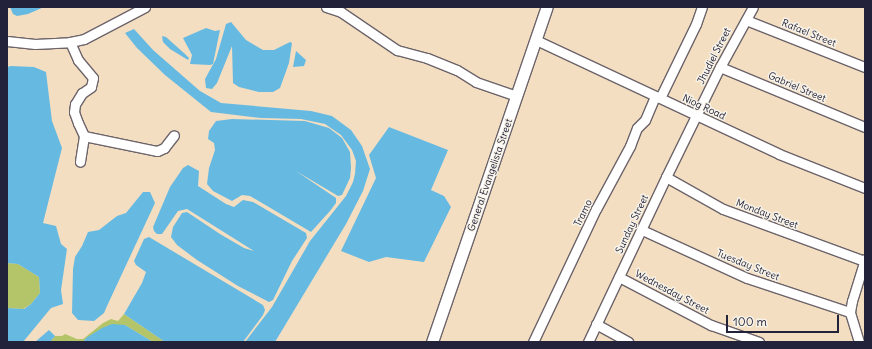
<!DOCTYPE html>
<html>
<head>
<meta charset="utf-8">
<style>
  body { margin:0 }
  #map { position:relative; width:872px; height:349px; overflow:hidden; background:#f4dec1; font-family:Delius,sans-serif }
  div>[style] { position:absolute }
  .green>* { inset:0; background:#b3c568 }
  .water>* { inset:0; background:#66bae2 }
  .roads { filter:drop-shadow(1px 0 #6c646a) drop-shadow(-1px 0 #6c646a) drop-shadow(0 1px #6c646a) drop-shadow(0 -1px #6c646a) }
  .minor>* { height:9px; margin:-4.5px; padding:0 4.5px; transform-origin:4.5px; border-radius:4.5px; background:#fff }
  .major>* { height:11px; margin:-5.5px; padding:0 5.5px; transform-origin:5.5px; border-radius:5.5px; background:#fff }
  span { translate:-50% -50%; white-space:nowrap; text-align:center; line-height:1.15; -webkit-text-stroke:3px #f7f3e8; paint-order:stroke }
  .street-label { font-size:10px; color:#22223b }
  .frame { position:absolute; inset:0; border:8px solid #22223b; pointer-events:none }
  .scale { position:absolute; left:726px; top:315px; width:113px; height:18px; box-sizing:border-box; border:2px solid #22223b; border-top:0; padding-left:5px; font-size:12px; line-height:14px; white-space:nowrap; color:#22223b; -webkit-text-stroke:3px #f7f3e8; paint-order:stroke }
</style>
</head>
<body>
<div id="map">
  <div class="green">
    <div style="clip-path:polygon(7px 263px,18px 264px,39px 277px,40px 293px,31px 304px,23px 309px,7px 308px)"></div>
    <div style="clip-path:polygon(124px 314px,165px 342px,153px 342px,125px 325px,86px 338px,83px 342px,50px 342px,55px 336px,62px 336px,65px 334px,77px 339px,83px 339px,103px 323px,111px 319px,118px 321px)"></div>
  </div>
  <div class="water">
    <div style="clip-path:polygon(10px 7px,44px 7px,28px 14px,17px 16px,13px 14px)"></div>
    <div style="clip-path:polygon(231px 22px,246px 40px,263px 50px,274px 50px,290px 42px,292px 43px,289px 63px,280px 88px,273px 92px,259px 92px,239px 87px,233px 83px,232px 46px,217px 83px,212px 89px,206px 88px,205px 79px,216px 59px,226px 24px)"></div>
    <div style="clip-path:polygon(206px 28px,215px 31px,220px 30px,213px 64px,210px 65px,190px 64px,192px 55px,183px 38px)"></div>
    <div style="clip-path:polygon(134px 29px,153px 50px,200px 91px,221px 103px,311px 111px,332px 116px,351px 130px,362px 146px,370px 169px,363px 191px,346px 224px,275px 342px,245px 342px,272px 307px,310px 241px,346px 196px,353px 182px,355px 174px,356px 161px,352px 150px,341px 135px,325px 124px,301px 119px,261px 118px,211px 112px,165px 75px,137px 48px,125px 33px)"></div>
    <div style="clip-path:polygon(162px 36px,166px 37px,185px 54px,189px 58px,188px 60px,170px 49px,163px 42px)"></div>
    <div style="clip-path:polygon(296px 51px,306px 60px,304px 66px,293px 67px)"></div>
    <div style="clip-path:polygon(11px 66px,34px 67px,46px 72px,52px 121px,62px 148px,43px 223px,56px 226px,61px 244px,67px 249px,61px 290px,63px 304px,51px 308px,23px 342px,7px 342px,7px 308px,24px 309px,31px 304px,40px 293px,39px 277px,18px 264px,7px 263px,7px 67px)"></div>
    <div style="clip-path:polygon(232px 119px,305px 121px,329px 128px,342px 138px,350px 152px,351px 168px,350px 178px,342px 195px,338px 196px,296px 171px,336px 198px,336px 203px,330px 211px,311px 232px,250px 196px,242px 195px,232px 201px,213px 191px,207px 184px,209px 168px,215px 150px,214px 143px,208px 139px,209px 131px,216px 121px)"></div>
    <div style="clip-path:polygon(389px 127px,448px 150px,431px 190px,444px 196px,451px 207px,424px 262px,386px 257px,369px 262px,341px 251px,376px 178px,369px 155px)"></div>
    <div style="clip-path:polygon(188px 165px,199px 171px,198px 186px,226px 204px,234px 207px,243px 200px,253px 202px,306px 233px,307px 238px,292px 261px,273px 300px,269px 302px,238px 286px,197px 260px,177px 245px,171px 237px,173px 227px,182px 213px,187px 212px,220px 234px,244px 248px,254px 251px,187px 209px,178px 211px,162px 234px,157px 234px,154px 231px,153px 227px,170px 187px,183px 168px)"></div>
    <div style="clip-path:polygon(143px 192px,150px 192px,155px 203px,107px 306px,104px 313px,94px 321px,78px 320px,72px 313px,73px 269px,75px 257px,82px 246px,88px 232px,99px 230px,117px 216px,126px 213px)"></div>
    <div style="clip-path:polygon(149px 237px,263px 305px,265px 310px,263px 315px,243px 342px,165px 342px,124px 314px,142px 283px,146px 272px,136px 265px,134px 261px,144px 239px)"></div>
    <div style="clip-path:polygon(112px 324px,125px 325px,153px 342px,83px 342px,86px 338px,102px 328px)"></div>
    <div style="clip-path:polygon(49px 330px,55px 336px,50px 342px,35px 342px)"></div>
  </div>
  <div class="roads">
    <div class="minor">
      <div style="left:326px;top:7px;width:16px;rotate:18deg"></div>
      <div style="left:341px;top:12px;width:68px;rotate:34.2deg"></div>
      <div style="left:397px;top:50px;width:31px;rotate:15deg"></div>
      <div style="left:427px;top:58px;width:32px;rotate:22deg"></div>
      <div style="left:457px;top:70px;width:22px;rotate:32deg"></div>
      <div style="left:476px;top:82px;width:43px;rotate:18.9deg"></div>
      <div style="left:746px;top:20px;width:128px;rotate:21.6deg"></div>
      <div style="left:536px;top:40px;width:268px;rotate:25.1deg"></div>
      <div style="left:779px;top:154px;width:92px;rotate:21.6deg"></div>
      <div style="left:7px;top:41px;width:28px;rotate:6deg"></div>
      <div style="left:35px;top:44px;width:35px;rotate:-3deg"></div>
      <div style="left:70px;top:42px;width:14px;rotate:-12deg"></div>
      <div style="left:84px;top:39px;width:69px;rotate:-27.7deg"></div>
      <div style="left:70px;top:42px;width:20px;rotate:66deg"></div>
      <div style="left:78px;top:60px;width:23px;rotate:50deg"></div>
      <div style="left:93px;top:78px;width:9px;rotate:103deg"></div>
      <div style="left:91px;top:87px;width:11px;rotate:146deg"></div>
      <div style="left:82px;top:93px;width:13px;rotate:122deg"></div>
      <div style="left:75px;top:104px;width:8px;rotate:97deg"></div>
      <div style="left:74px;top:112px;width:12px;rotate:70deg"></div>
      <div style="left:78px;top:123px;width:14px;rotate:65deg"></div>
      <div style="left:84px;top:136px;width:26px;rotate:99deg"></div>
      <div style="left:720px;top:67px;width:157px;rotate:22.5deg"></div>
      <div style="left:660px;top:98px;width:82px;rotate:-64.1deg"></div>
      <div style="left:696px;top:24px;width:18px;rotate:-71deg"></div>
      <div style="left:84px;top:136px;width:75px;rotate:11.6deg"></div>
      <div style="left:157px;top:151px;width:8px;rotate:-23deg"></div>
      <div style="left:164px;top:148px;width:16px;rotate:-52deg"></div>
      <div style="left:666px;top:177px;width:65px;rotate:29.3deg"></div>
      <div style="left:723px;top:209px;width:150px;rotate:20.2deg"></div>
      <div style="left:642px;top:230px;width:115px;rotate:24.6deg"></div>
      <div style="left:747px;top:278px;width:108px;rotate:18.3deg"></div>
      <div style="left:619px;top:277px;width:104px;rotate:27.6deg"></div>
      <div style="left:711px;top:325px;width:51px;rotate:19.5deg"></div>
      <div style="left:596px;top:324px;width:37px;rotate:29deg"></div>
      <div style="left:533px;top:342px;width:147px;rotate:-64.7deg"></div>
      <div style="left:596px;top:209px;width:72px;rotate:-61.6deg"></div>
      <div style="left:630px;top:146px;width:19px;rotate:-69deg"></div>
      <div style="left:637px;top:128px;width:11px;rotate:-45deg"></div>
      <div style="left:645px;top:120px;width:26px;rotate:-67deg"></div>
      <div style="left:588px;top:342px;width:183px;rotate:-64.7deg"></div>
      <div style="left:666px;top:177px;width:123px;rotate:-63.9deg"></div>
      <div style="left:720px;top:67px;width:68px;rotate:-61.2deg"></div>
      <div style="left:859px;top:342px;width:31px;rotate:-107deg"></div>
      <div style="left:850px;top:312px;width:11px;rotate:-80deg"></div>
      <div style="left:852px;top:301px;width:44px;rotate:-72.8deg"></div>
    </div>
    <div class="major">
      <div style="left:432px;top:342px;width:354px;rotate:-71.1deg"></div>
    </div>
  </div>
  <div class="street-label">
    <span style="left:809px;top:33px;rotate:22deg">Rafael Street</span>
    <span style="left:714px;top:56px;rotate:-63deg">Jhudiel Street</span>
    <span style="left:797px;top:87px;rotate:23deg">Gabriel Street</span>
    <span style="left:704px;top:107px;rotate:25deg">Niog Road</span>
    <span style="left:490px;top:175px;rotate:-71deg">General Evangelista Street</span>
    <span style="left:583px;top:213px;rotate:-64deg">Tramo</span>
    <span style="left:767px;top:214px;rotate:21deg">Monday Street</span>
    <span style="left:632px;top:224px;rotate:-65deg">Sunday Street</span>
    <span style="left:748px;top:265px;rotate:22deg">Tuesday Street</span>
    <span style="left:672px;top:292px;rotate:28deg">Wednesday Street</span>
  </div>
  <div class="frame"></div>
  <div class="scale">100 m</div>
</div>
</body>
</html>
